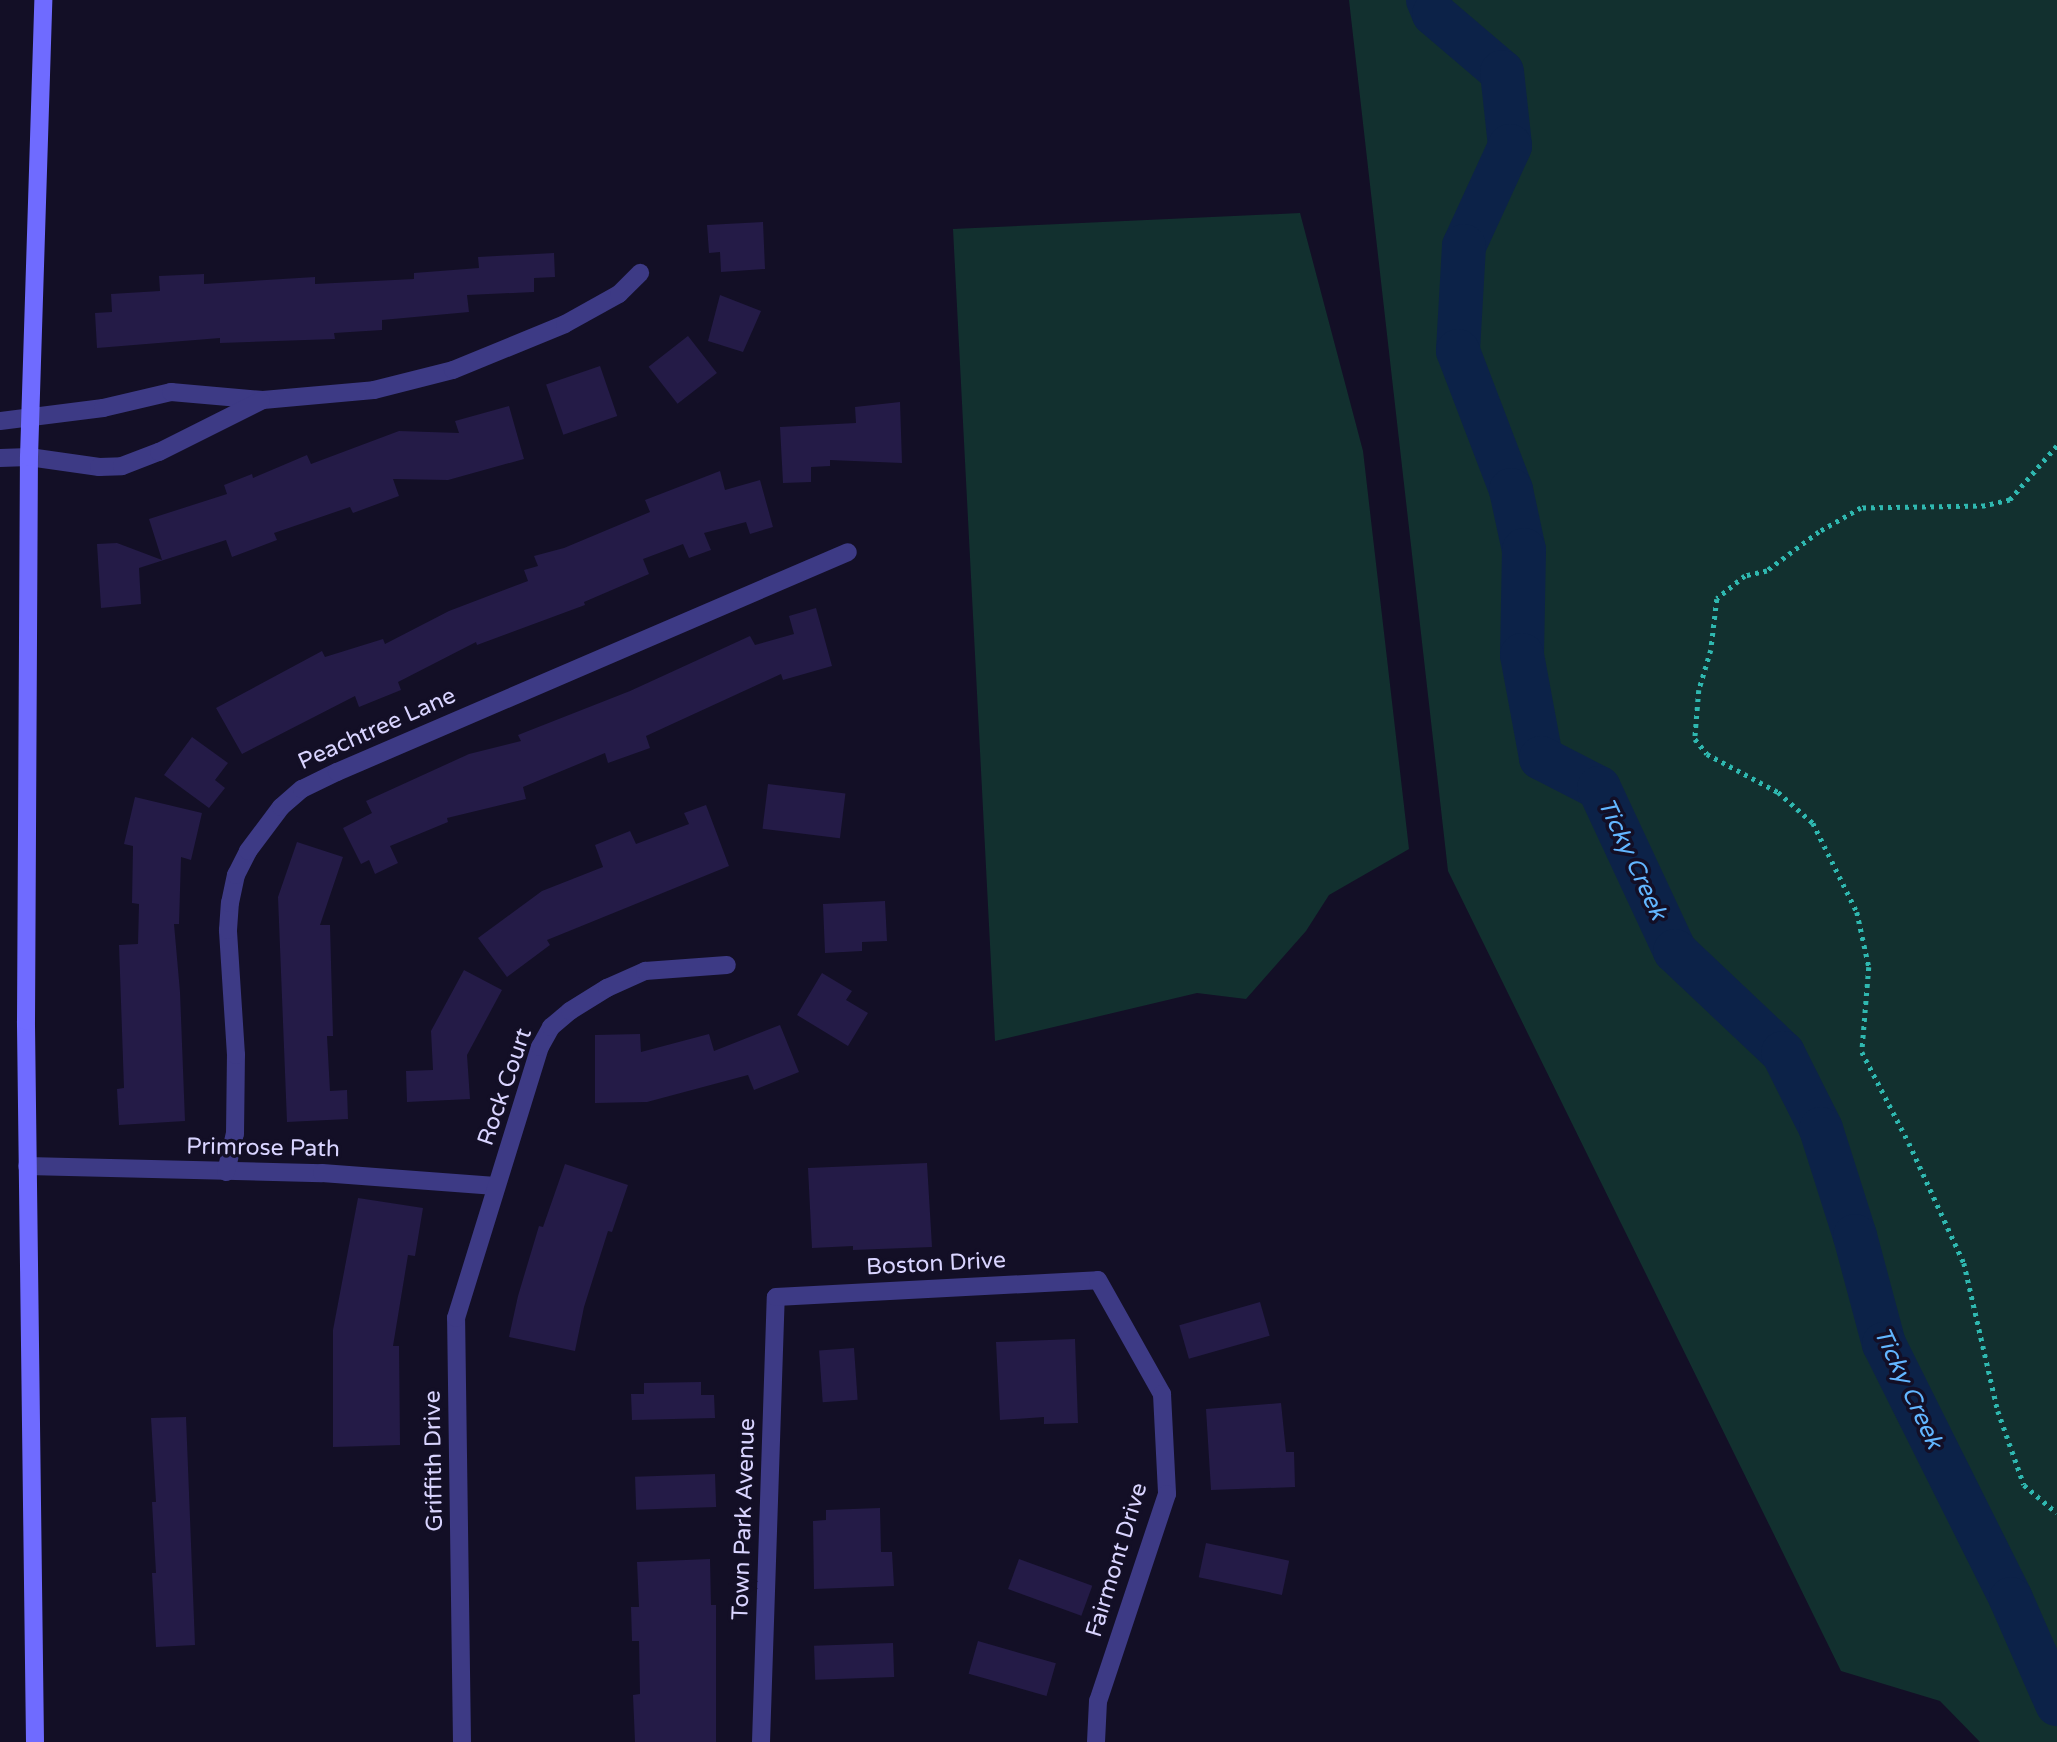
<!DOCTYPE html>
<style>
body{margin:0}
#map{position:relative;width:2057px;height:1742px;overflow:hidden;background:#130f26;font-family:"Varela Round",sans-serif}
div>[style]{position:absolute}
.green>*{inset:0;background:#12302f}
.river>*{height:44px;margin:-22px;padding:0 22px;transform-origin:22px;border-radius:22px;background:#0c2248}
.building>*{inset:0;background:#241b47;transform-origin:0 0}
.path>*{height:4.5px;margin-top:-2.25px;transform-origin:0;background:repeating-linear-gradient(90deg,#2fb8b0 0 3.5px,transparent 0 8.5px)}
.minor>*{height:18px;margin:-9px;padding:0 9px;transform-origin:9px;border-radius:9px;background:#3d3a85}
.secondary>*{height:18px;margin:-9px;padding:0 9px;transform-origin:9px;border-radius:9px;background:#6f6bff}
span{translate:-50% -50%;white-space:nowrap;text-align:center;line-height:1.15;-webkit-text-stroke:7px #130f26;paint-order:stroke}
.street-label{font-size:23px;color:#d9d4ff}
.water-label{font-size:24px;color:#62b6ff;font-style:italic}
</style>
<div id="map">
<div class="green">
<div style="clip-path:polygon(1349px 0,2057px 0,2057px 1742px,1980px 1742px,1940px 1701px,1841px 1671px,1448px 871px)"></div>
<div style="clip-path:polygon(1300px 213px,1363px 451px,1409px 849px,1329px 895px,1306px 931px,1246px 999px,1197px 993px,995px 1041px,953px 229px)"></div>
</div>
<div class="river">
<div style="left:1428px;top:0;width:15px;rotate:67deg"></div>
<div style="left:1434px;top:14px;width:89px;rotate:40.5deg"></div>
<div style="left:1502px;top:72px;width:74px;rotate:83.8deg"></div>
<div style="left:1510px;top:146px;width:110px;rotate:114.7deg"></div>
<div style="left:1464px;top:246px;width:105px;rotate:93.3deg"></div>
<div style="left:1458px;top:351px;width:149px;rotate:69.1deg"></div>
<div style="left:1511px;top:490px;width:61px;rotate:77.8deg"></div>
<div style="left:1524px;top:550px;width:105px;rotate:91.1deg"></div>
<div style="left:1522px;top:655px;width:105px;rotate:79.5deg"></div>
<div style="left:1541px;top:758px;width:65px;rotate:27.3deg"></div>
<div style="left:1599px;top:788px;width:180px;rotate:65deg"></div>
<div style="left:1675px;top:951px;width:149px;rotate:43.4deg"></div>
<div style="left:1783px;top:1053px;width:85px;rotate:63.4deg"></div>
<div style="left:1821px;top:1129px;width:112px;rotate:72.4deg"></div>
<div style="left:1855px;top:1236px;width:112px;rotate:75deg"></div>
<div style="left:1884px;top:1344px;width:285px;rotate:63.5deg"></div>
<div style="left:2011px;top:1599px;width:115px;rotate:66.3deg"></div>
</div>
<div class="building">
<div style="clip-path:polygon(763px 222px,765px 269px,721px 272px,720px 252px,709px 253px,707px 225px)"></div>
<div style="clip-path:polygon(554px 253px,555px 277px,534px 278px,534px 292px,467px 295px,469px 312px,382px 320px,382px 330px,334px 333px,335px 339px,220px 343px,220px 338px,97px 348px,95px 313px,112px 312px,111px 294px,160px 291px,159px 276px,204px 274px,204px 284px,315px 277px,315px 284px,414px 279px,414px 273px,479px 268px,478px 257px)"></div>
<div style="clip-path:polygon(720px 295px,761px 311px,743px 352px,708px 341px)"></div>
<div style="left:688px;top:336px;width:47px;height:50px;rotate:52deg"></div>
<div style="left:600px;top:366px;width:53px;height:57px;rotate:71deg"></div>
<div style="clip-path:polygon(900px 402px,902px 463px,830px 460px,830px 466px,811px 467px,811px 482px,783px 483px,780px 427px,856px 423px,855px 407px)"></div>
<div style="clip-path:polygon(509px 406px,524px 459px,448px 480px,393px 479px,399px 496px,353px 513px,350px 507px,274px 533px,277px 540px,232px 557px,226px 540px,139px 568px,141px 604px,101px 608px,97px 544px,117px 543px,162px 560px,149px 519px,227px 494px,224px 485px,252px 474px,253px 478px,307px 455px,311px 464px,399px 431px,459px 433px,455px 421px)"></div>
<div style="clip-path:polygon(720px 471px,725px 490px,760px 480px,773px 527px,750px 534px,746px 522px,704px 533px,711px 550px,689px 558px,683px 544px,643px 559px,649px 574px,584px 602px,585px 605px,477px 645px,476px 642px,398px 682px,401px 690px,359px 707px,355px 696px,242px 754px,216px 708px,322px 651px,325px 657px,383px 639px,385px 644px,449px 611px,528px 581px,524px 570px,538px 566px,534px 556px,564px 548px,650px 512px,645px 500px)"></div>
<div style="clip-path:polygon(816px 608px,832px 666px,783px 680px,781px 674px,646px 736px,650px 748px,608px 763px,605px 753px,523px 787px,526px 799px,447px 818px,448px 822px,390px 846px,398px 863px,375px 874px,369px 860px,361px 864px,343px 828px,372px 813px,366px 801px,469px 754px,521px 741px,518px 735px,630px 691px,750px 636px,755px 645px,794px 634px,789px 616px)"></div>
<div style="clip-path:polygon(192px 737px,228px 763px,215px 780px,225px 788px,209px 808px,164px 775px)"></div>
<div style="left:768px;top:784px;width:78px;height:45px;rotate:7deg"></div>
<div style="clip-path:polygon(135px 797px,202px 813px,191px 860px,181px 857px,179px 924px,174px 924px,180px 992px,185px 1121px,119px 1125px,117px 1089px,124px 1088px,119px 945px,138px 944px,139px 904px,132px 903px,133px 846px,124px 844px)"></div>
<div style="clip-path:polygon(706px 805px,729px 866px,547px 940px,550px 945px,507px 977px,478px 938px,542px 891px,603px 867px,595px 845px,630px 831px,636px 844px,689px 824px,684px 813px)"></div>
<div style="clip-path:polygon(297px 842px,343px 857px,320px 925px,330px 925px,333px 1036px,327px 1036px,330px 1091px,347px 1090px,348px 1119px,287px 1122px,278px 897px)"></div>
<div style="clip-path:polygon(885px 901px,887px 941px,862px 942px,862px 951px,825px 953px,823px 904px)"></div>
<div style="clip-path:polygon(464px 970px,502px 990px,467px 1055px,470px 1099px,407px 1102px,406px 1071px,433px 1070px,431px 1031px)"></div>
<div style="clip-path:polygon(822px 973px,852px 991px,846px 1000px,868px 1013px,848px 1046px,797px 1015px)"></div>
<div style="clip-path:polygon(780px 1025px,799px 1072px,754px 1090px,748px 1075px,647px 1102px,595px 1103px,595px 1035px,640px 1034px,641px 1052px,709px 1034px,714px 1051px)"></div>
<div style="clip-path:polygon(927px 1163px,932px 1247px,853px 1250px,853px 1246px,812px 1248px,808px 1168px)"></div>
<div style="clip-path:polygon(565px 1164px,628px 1185px,612px 1232px,608px 1231px,584px 1307px,575px 1351px,509px 1337px,518px 1296px,539px 1226px,543px 1227px)"></div>
<div style="clip-path:polygon(358px 1198px,423px 1208px,415px 1256px,408px 1255px,393px 1346px,399px 1346px,400px 1445px,333px 1447px,333px 1330px)"></div>
<div style="left:1260px;top:1302px;width:35px;height:84px;rotate:74deg"></div>
<div style="clip-path:polygon(1075px 1339px,1078px 1423px,1044px 1424px,1044px 1417px,1000px 1420px,996px 1342px)"></div>
<div style="left:854px;top:1348px;width:52px;height:35px;rotate:86deg"></div>
<div style="clip-path:polygon(701px 1382px,701px 1395px,714px 1395px,715px 1418px,632px 1420px,631px 1394px,644px 1394px,644px 1383px)"></div>
<div style="clip-path:polygon(1281px 1403px,1286px 1452px,1294px 1452px,1295px 1487px,1211px 1490px,1206px 1409px)"></div>
<div style="clip-path:polygon(186px 1417px,195px 1645px,156px 1647px,152px 1573px,156px 1573px,152px 1502px,156px 1502px,151px 1418px)"></div>
<div style="left:715px;top:1474px;width:33px;height:80px;rotate:88deg"></div>
<div style="clip-path:polygon(880px 1508px,881px 1552px,892px 1552px,894px 1586px,814px 1589px,813px 1521px,826px 1520px,826px 1510px)"></div>
<div style="left:1206px;top:1543px;width:85px;height:35px;rotate:12deg"></div>
<div style="clip-path:polygon(710px 1559px,711px 1605px,716px 1605px,716px 1742px,635px 1742px,633px 1695px,640px 1694px,639px 1641px,632px 1641px,631px 1607px,639px 1607px,637px 1562px)"></div>
<div style="left:1019px;top:1559px;width:78px;height:32px;rotate:20deg"></div>
<div style="left:978px;top:1641px;width:81px;height:34px;rotate:16deg"></div>
<div style="left:893px;top:1643px;width:34px;height:79px;rotate:88deg"></div>
</div>
<div class="path">
<div style="left:2057px;top:446px;width:72px;rotate:131deg"></div>
<div style="left:2010px;top:500px;width:26px;rotate:167deg"></div>
<div style="left:1985px;top:506px;width:124px;rotate:179.1deg"></div>
<div style="left:1861px;top:508px;width:48px;rotate:150.3deg"></div>
<div style="left:1819px;top:532px;width:65px;rotate:143.1deg"></div>
<div style="left:1767px;top:571px;width:23px;rotate:167deg"></div>
<div style="left:1745px;top:576px;width:36px;rotate:141deg"></div>
<div style="left:1717px;top:599px;width:51px;rotate:96.7deg"></div>
<div style="left:1711px;top:650px;width:42px;rotate:106.7deg"></div>
<div style="left:1699px;top:690px;width:49px;rotate:94.7deg"></div>
<div style="left:1695px;top:739px;width:19px;rotate:51deg"></div>
<div style="left:1707px;top:754px;width:81px;rotate:28.2deg"></div>
<div style="left:1778px;top:792px;width:47px;rotate:41.5deg"></div>
<div style="left:1813px;top:823px;width:99px;rotate:63.7deg"></div>
<div style="left:1857px;top:912px;width:56px;rotate:77.7deg"></div>
<div style="left:1869px;top:967px;width:85px;rotate:94.7deg"></div>
<div style="left:1862px;top:1052px;width:102px;rotate:62.7deg"></div>
<div style="left:1909px;top:1143px;width:132px;rotate:65.4deg"></div>
<div style="left:1964px;top:1263px;width:152px;rotate:77.1deg"></div>
<div style="left:1998px;top:1411px;width:78px;rotate:70.6deg"></div>
<div style="left:2024px;top:1485px;width:43px;rotate:40.3deg"></div>
</div>
<div class="minor">
<div style="left:0;top:421px;width:104px;rotate:-7.2deg"></div>
<div style="left:103px;top:408px;width:70px;rotate:-13.2deg"></div>
<div style="left:171px;top:392px;width:92px;rotate:5deg"></div>
<div style="left:263px;top:400px;width:111px;rotate:-5.1deg"></div>
<div style="left:374px;top:390px;width:81px;rotate:-14.2deg"></div>
<div style="left:453px;top:370px;width:121px;rotate:-22.3deg"></div>
<div style="left:565px;top:324px;width:62px;rotate:-29.1deg"></div>
<div style="left:619px;top:294px;width:30px;rotate:-45deg"></div>
<div style="left:0;top:458px;width:29px;rotate:-2deg"></div>
<div style="left:29px;top:457px;width:71px;rotate:8.1deg"></div>
<div style="left:99px;top:467px;width:23px;rotate:-2deg"></div>
<div style="left:122px;top:466px;width:40px;rotate:-21deg"></div>
<div style="left:159px;top:452px;width:114px;rotate:-26.6deg"></div>
<div style="left:27px;top:1166px;width:295px;rotate:1.4deg"></div>
<div style="left:322px;top:1173px;width:174px;rotate:4.3deg"></div>
<div style="left:226px;top:1172px;width:39px;rotate:-77deg"></div>
<div style="left:235px;top:1134px;width:79px;rotate:-89.3deg"></div>
<div style="left:236px;top:1055px;width:125px;rotate:-93.7deg"></div>
<div style="left:228px;top:930px;width:27px;rotate:-86deg"></div>
<div style="left:230px;top:903px;width:29px;rotate:-78deg"></div>
<div style="left:236px;top:875px;width:27px;rotate:-63deg"></div>
<div style="left:248px;top:851px;width:55px;rotate:-53.1deg"></div>
<div style="left:281px;top:807px;width:28px;rotate:-41deg"></div>
<div style="left:302px;top:789px;width:39px;rotate:-26deg"></div>
<div style="left:337px;top:772px;width:556px;rotate:-23.29deg"></div>
<div style="left:462px;top:1742px;width:424px;rotate:-90.8deg"></div>
<div style="left:456px;top:1318px;width:284px;rotate:-72.8deg"></div>
<div style="left:540px;top:1047px;width:23px;rotate:-61deg"></div>
<div style="left:551px;top:1027px;width:25px;rotate:-40deg"></div>
<div style="left:570px;top:1011px;width:44px;rotate:-31.9deg"></div>
<div style="left:607px;top:988px;width:42px;rotate:-24.1deg"></div>
<div style="left:645px;top:971px;width:82px;rotate:-4.2deg"></div>
<div style="left:761px;top:1742px;width:445px;rotate:-88.1deg"></div>
<div style="left:776px;top:1297px;width:322px;rotate:-3deg"></div>
<div style="left:1098px;top:1280px;width:131px;rotate:60.7deg"></div>
<div style="left:1162px;top:1394px;width:100px;rotate:87.1deg"></div>
<div style="left:1167px;top:1494px;width:218px;rotate:108.4deg"></div>
<div style="left:1098px;top:1701px;width:41px;rotate:92.8deg"></div>
</div>
<div class="secondary">
<div style="left:35px;top:1742px;width:721px;rotate:-90.72deg"></div>
<div style="left:26px;top:1021px;width:564px;rotate:-89.7deg"></div>
<div style="left:29px;top:457px;width:457px;rotate:-88.2deg"></div>
</div>
<div class="street-label">
<span style="left:377px;top:729px;rotate:-24deg">Peachtree Lane</span>
<span style="left:505px;top:1087px;rotate:-71deg">Rock Court</span>
<span style="left:263px;top:1148px;rotate:1deg">Primrose Path</span>
<span style="left:936px;top:1264px;rotate:-3deg">Boston Drive</span>
<span style="left:434px;top:1461px;rotate:-91deg">Griffith Drive</span>
<span style="left:744px;top:1519px;rotate:-88deg">Town Park Avenue</span>
<span style="left:1117px;top:1560px;rotate:-73deg">Fairmont Drive</span>
</div>
<div class="water-label">
<span style="left:1632px;top:859px;rotate:65deg">Ticky Creek</span>
<span style="left:1908px;top:1388px;rotate:65deg">Ticky Creek</span>
</div>
</div>
